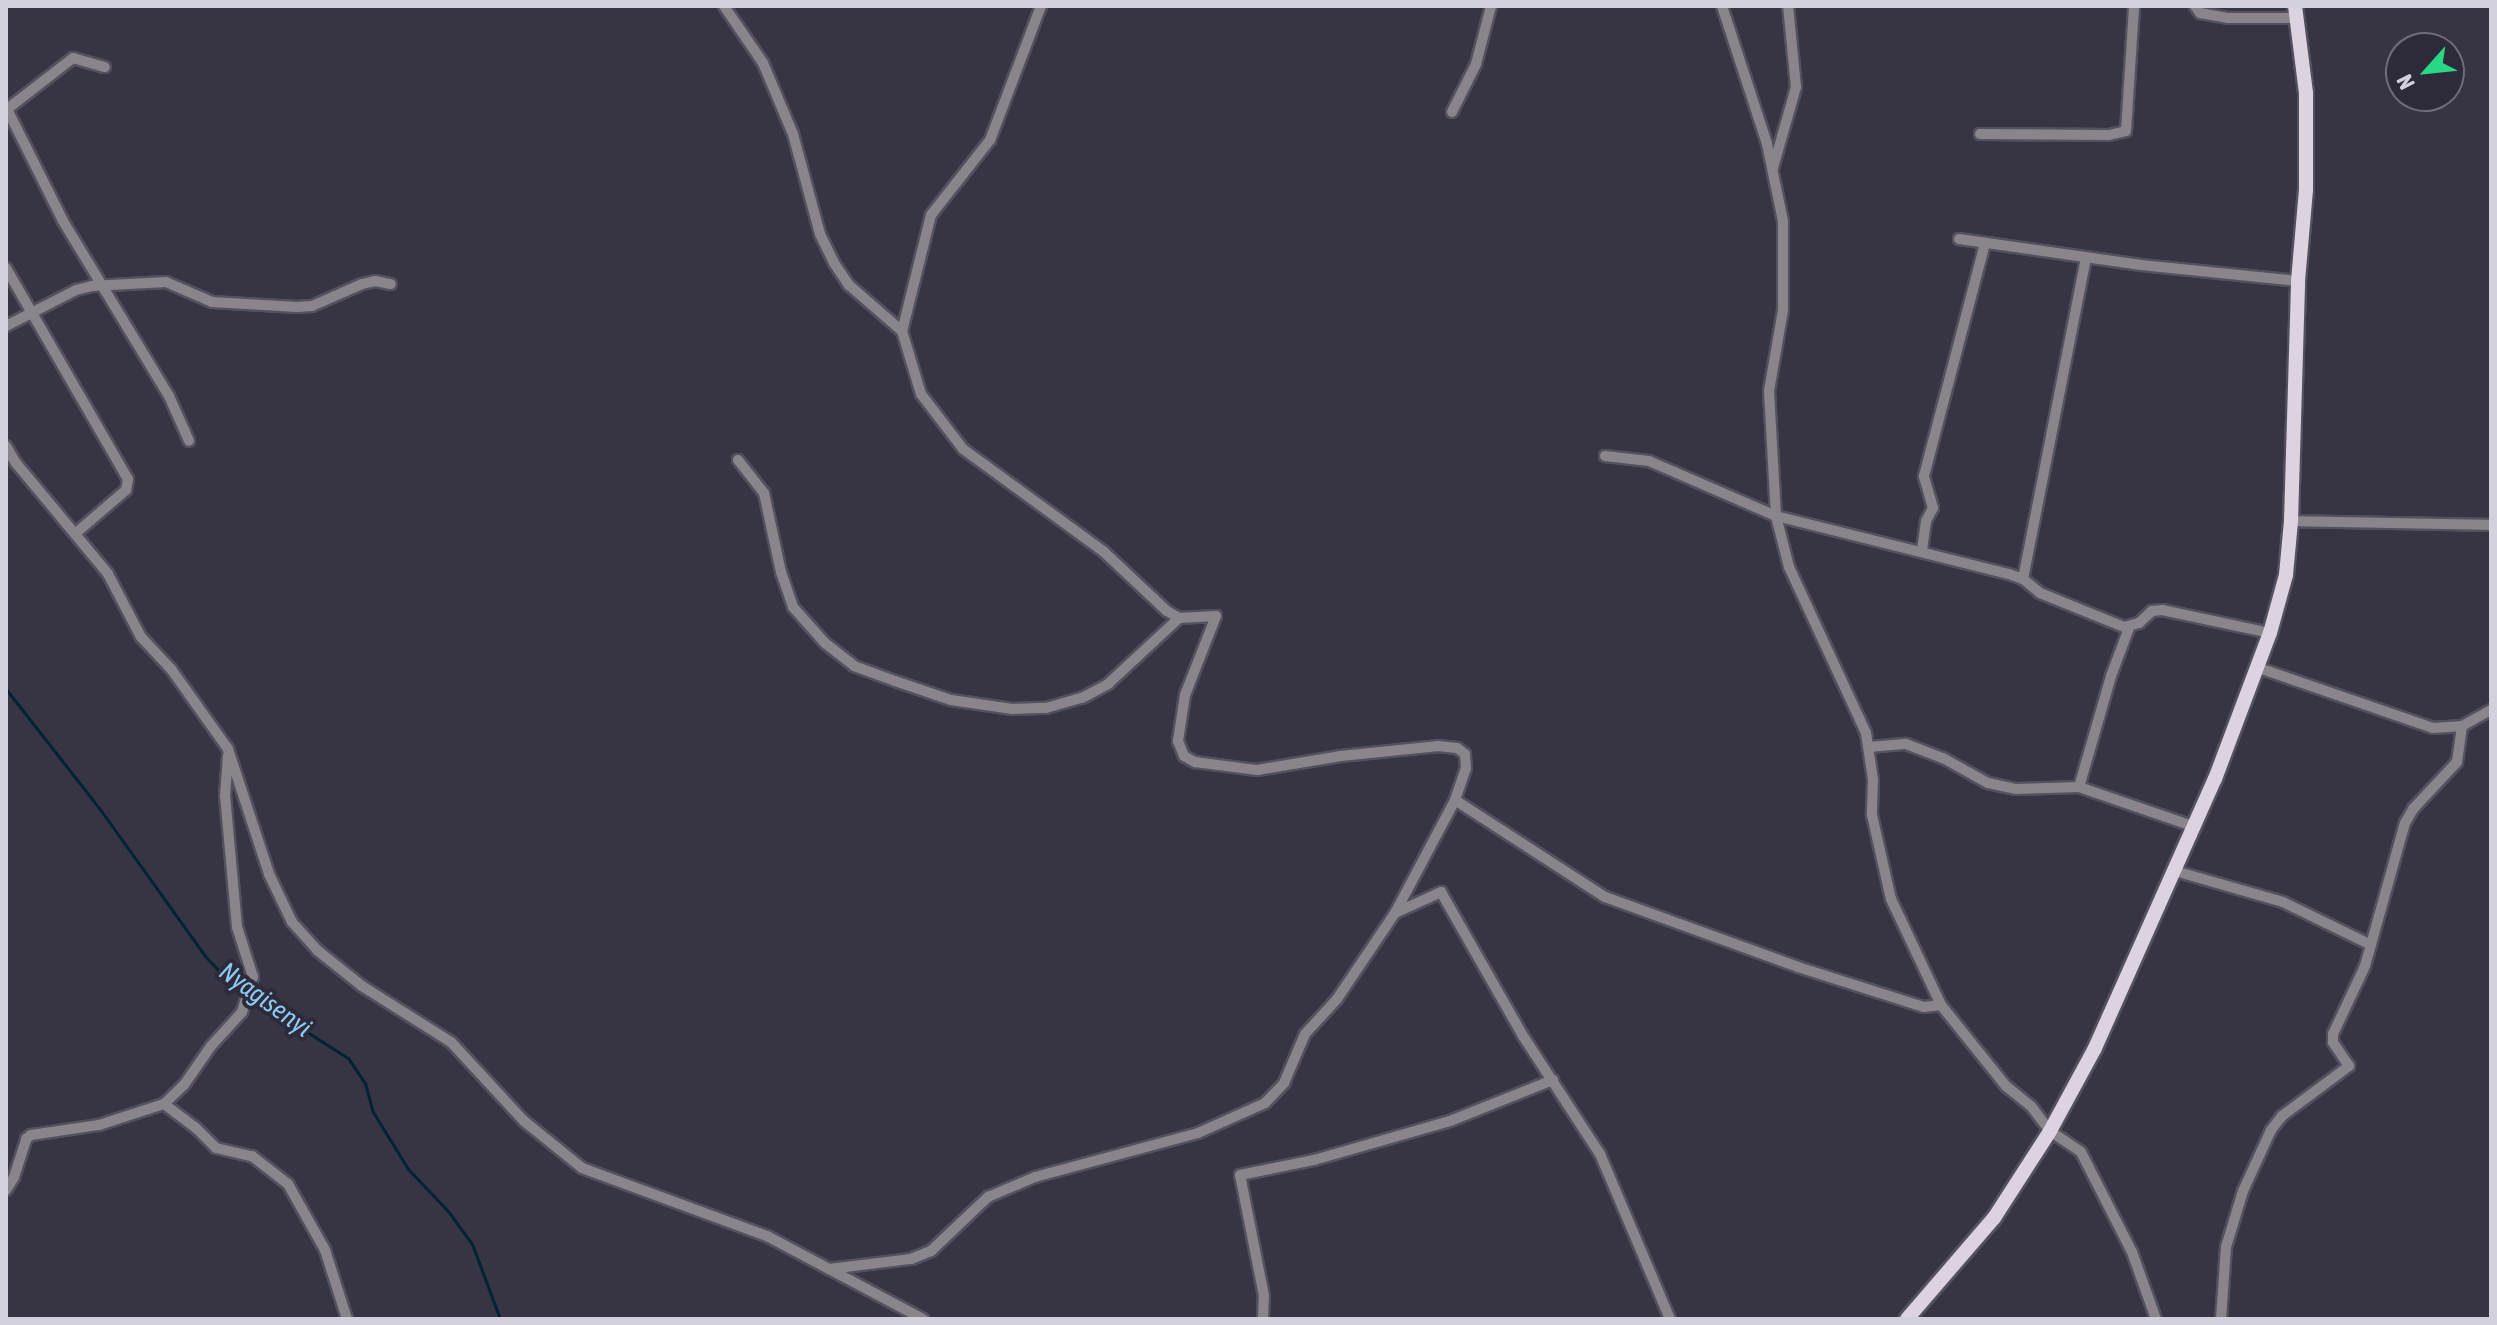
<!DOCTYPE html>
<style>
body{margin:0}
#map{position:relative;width:2497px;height:1325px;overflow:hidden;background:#373544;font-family:"Asap Condensed",sans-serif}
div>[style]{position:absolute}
.stream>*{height:3px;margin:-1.5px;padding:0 1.5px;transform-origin:1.5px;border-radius:1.5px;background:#002336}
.roads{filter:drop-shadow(2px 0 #53515f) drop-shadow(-2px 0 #53515f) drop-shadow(0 2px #53515f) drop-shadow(0 -2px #53515f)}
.minor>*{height:10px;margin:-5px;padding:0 5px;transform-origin:5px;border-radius:5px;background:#8a858b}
.major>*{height:14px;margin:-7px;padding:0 7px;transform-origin:7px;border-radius:7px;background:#ddd2e0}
span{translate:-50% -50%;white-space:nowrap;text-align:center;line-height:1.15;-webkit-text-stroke:8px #2d2a39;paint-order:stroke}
.water-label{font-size:26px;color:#8bcaf3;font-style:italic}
.frame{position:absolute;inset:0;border:8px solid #d3d2dc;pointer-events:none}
.north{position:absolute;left:2385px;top:32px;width:80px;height:80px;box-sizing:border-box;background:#2d2a39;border:2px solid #6f6d7a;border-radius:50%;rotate:243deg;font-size:22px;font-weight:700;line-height:32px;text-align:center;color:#d3d2dc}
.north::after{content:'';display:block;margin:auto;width:28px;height:36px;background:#29d885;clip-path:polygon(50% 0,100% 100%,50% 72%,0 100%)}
</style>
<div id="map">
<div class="stream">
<div style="left:6px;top:689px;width:156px;rotate:52deg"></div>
<div style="left:102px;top:812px;width:177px;rotate:54.4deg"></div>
<div style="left:205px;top:956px;width:35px;rotate:47deg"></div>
<div style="left:229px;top:982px;width:141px;rotate:32.6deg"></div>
<div style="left:348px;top:1058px;width:30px;rotate:56deg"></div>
<div style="left:365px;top:1083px;width:30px;rotate:75deg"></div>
<div style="left:373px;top:1112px;width:67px;rotate:58.4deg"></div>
<div style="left:408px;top:1169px;width:58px;rotate:46.4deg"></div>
<div style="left:448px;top:1211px;width:41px;rotate:54deg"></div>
<div style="left:472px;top:1244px;width:80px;rotate:69.5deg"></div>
</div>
<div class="roads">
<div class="minor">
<div style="left:724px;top:6px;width:69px;rotate:55.6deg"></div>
<div style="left:763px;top:63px;width:77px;rotate:67.1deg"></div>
<div style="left:793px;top:134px;width:104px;rotate:74.9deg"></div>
<div style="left:820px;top:234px;width:32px;rotate:64deg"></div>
<div style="left:834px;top:263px;width:27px;rotate:56deg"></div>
<div style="left:849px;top:285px;width:70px;rotate:41deg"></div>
<div style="left:1041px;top:6px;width:143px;rotate:110.8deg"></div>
<div style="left:990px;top:140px;width:95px;rotate:128.2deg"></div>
<div style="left:931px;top:215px;width:120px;rotate:104deg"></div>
<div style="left:902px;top:331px;width:66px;rotate:73.2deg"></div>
<div style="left:921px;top:394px;width:69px;rotate:52.6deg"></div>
<div style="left:963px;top:449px;width:173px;rotate:36.1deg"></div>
<div style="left:1103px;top:551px;width:88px;rotate:43.2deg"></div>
<div style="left:1167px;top:611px;width:14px;rotate:30deg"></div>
<div style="left:1179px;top:618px;width:37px;rotate:-3deg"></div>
<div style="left:1216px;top:616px;width:85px;rotate:111.4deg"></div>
<div style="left:1185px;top:695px;width:47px;rotate:98.7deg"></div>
<div style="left:1178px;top:741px;width:16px;rotate:68deg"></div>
<div style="left:1184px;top:756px;width:13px;rotate:29deg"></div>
<div style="left:1195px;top:762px;width:63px;rotate:7.4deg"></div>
<div style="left:1257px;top:770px;width:85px;rotate:-9.5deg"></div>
<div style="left:1341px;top:756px;width:98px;rotate:-5.9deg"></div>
<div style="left:1438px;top:746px;width:19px;rotate:6deg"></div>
<div style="left:1457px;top:748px;width:10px;rotate:37deg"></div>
<div style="left:1465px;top:754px;width:14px;rotate:86deg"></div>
<div style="left:1466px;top:768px;width:34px;rotate:109deg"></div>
<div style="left:1455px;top:800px;width:179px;rotate:32.9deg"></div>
<div style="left:1605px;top:897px;width:205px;rotate:19.9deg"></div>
<div style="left:1798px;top:967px;width:132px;rotate:17.6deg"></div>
<div style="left:1924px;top:1007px;width:17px;rotate:-7deg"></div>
<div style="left:1722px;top:6px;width:145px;rotate:71.9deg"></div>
<div style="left:1767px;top:144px;width:79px;rotate:78.3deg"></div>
<div style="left:1783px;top:221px;width:89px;rotate:90deg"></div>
<div style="left:1783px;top:310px;width:82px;rotate:99.8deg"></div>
<div style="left:1769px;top:391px;width:125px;rotate:86.8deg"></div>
<div style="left:1776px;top:516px;width:53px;rotate:75.7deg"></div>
<div style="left:1789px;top:567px;width:183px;rotate:65.1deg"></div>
<div style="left:1866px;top:733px;width:48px;rotate:81.5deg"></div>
<div style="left:1873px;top:780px;width:35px;rotate:92deg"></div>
<div style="left:1872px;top:815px;width:86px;rotate:77.3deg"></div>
<div style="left:1891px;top:899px;width:117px;rotate:64.7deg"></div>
<div style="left:1941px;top:1005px;width:104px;rotate:51.3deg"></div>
<div style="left:2006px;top:1086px;width:32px;rotate:39deg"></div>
<div style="left:2031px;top:1106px;width:31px;rotate:53deg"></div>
<div style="left:2050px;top:1131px;width:37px;rotate:34deg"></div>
<div style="left:2081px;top:1152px;width:112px;rotate:63deg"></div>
<div style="left:2132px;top:1252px;width:71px;rotate:70.3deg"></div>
<div style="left:2195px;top:6px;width:9px;rotate:54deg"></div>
<div style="left:2200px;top:13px;width:28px;rotate:10deg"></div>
<div style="left:2228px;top:18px;width:67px"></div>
<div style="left:7px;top:109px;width:125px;rotate:63.4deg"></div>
<div style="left:63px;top:221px;width:205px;rotate:58.8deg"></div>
<div style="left:169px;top:396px;width:49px;rotate:66deg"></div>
<div style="left:6px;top:110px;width:85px;rotate:-37.8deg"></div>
<div style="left:73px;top:58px;width:33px;rotate:16deg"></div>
<div style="left:1452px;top:112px;width:54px;rotate:-63.4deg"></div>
<div style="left:1476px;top:64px;width:60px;rotate:-75.5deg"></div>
<div style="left:1980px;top:134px;width:129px;rotate:0.4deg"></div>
<div style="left:2109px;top:135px;width:17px;rotate:-13deg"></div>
<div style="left:2126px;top:131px;width:125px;rotate:-86.3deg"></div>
<div style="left:1773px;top:168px;width:84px;rotate:-74.1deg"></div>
<div style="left:1796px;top:87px;width:81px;rotate:-95.6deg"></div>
<div style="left:1959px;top:239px;width:184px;rotate:8.1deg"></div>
<div style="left:2141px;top:265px;width:158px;rotate:5.8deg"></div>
<div style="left:6px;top:268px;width:244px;rotate:60deg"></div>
<div style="left:128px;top:479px;width:11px;rotate:100deg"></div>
<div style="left:126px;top:490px;width:66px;rotate:139.3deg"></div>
<div style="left:6px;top:326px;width:79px;rotate:-27.2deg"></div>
<div style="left:76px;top:290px;width:16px;rotate:-14deg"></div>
<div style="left:92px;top:286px;width:74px;rotate:-3.1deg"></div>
<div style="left:166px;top:282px;width:50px;rotate:23.5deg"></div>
<div style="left:212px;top:302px;width:85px;rotate:3.4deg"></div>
<div style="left:297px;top:307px;width:15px;rotate:-4deg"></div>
<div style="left:312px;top:306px;width:55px;rotate:-23.7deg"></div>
<div style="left:362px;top:284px;width:13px;rotate:-13deg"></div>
<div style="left:375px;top:281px;width:16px;rotate:11deg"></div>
<div style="left:6px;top:446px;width:20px;rotate:60deg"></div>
<div style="left:16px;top:463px;width:144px;rotate:50.3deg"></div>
<div style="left:108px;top:574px;width:71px;rotate:62.4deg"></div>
<div style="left:141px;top:637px;width:44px;rotate:46.8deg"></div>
<div style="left:171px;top:669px;width:98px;rotate:54.5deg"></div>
<div style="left:228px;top:749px;width:132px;rotate:71.8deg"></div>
<div style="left:269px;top:874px;width:53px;rotate:64.4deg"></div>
<div style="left:292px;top:922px;width:38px;rotate:48deg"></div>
<div style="left:317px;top:950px;width:58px;rotate:38.7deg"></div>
<div style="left:362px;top:986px;width:105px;rotate:32.2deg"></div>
<div style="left:451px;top:1042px;width:108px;rotate:47.3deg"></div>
<div style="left:524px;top:1121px;width:75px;rotate:39deg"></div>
<div style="left:582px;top:1168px;width:197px;rotate:20.2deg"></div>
<div style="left:767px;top:1236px;width:177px;rotate:28deg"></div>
<div style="left:1605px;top:456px;width:44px;rotate:6.5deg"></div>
<div style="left:1649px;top:461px;width:138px;rotate:23.4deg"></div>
<div style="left:1776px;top:516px;width:240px;rotate:14deg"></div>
<div style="left:2009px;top:574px;width:15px;rotate:20deg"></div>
<div style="left:2023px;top:579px;width:22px;rotate:39deg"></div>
<div style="left:2040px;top:593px;width:91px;rotate:22deg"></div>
<div style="left:2124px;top:627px;width:16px;rotate:-15deg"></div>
<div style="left:2139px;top:623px;width:18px;rotate:-43deg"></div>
<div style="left:2152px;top:611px;width:10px;rotate:-6deg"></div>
<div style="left:2162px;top:610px;width:110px;rotate:12deg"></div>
<div style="left:738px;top:460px;width:42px;rotate:51.8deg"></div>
<div style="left:764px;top:493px;width:81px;rotate:77.9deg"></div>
<div style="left:781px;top:572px;width:37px;rotate:71deg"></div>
<div style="left:793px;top:607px;width:48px;rotate:48.4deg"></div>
<div style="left:825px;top:643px;width:37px;rotate:38deg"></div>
<div style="left:854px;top:666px;width:44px;rotate:20.1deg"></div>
<div style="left:895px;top:681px;width:59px;rotate:18.7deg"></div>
<div style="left:951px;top:700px;width:62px;rotate:8.4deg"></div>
<div style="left:1012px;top:709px;width:34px;rotate:-2deg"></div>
<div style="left:1046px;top:708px;width:37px;rotate:-16deg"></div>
<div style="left:1082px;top:698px;width:30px;rotate:-28deg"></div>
<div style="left:1108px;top:684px;width:97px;rotate:-42.9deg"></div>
<div style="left:2291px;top:521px;width:200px;rotate:1.1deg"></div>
<div style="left:1922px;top:550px;width:29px;rotate:-82deg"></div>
<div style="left:1926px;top:521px;width:15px;rotate:-62deg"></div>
<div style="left:1933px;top:508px;width:33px;rotate:-106deg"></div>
<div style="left:1924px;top:476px;width:241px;rotate:-75.3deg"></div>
<div style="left:2023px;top:579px;width:327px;rotate:-78.9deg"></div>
<div style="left:2259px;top:668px;width:184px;rotate:19deg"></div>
<div style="left:2433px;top:728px;width:29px;rotate:-4deg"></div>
<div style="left:2462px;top:726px;width:33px;rotate:-29deg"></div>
<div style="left:1869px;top:747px;width:37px;rotate:-5deg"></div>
<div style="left:1906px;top:744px;width:40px;rotate:21deg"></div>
<div style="left:1943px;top:758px;width:51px;rotate:29.1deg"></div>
<div style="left:1988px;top:783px;width:29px;rotate:12deg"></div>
<div style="left:2016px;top:789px;width:63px;rotate:-1.8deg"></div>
<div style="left:2079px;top:787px;width:120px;rotate:19deg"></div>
<div style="left:2079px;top:787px;width:116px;rotate:-73.9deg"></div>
<div style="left:2111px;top:676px;width:51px;rotate:-69.4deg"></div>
<div style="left:2175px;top:871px;width:112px;rotate:16deg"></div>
<div style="left:2283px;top:902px;width:98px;rotate:26deg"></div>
<div style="left:1395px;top:913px;width:128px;rotate:-62deg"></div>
<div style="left:164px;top:1104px;width:40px;rotate:37deg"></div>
<div style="left:196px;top:1128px;width:28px;rotate:45deg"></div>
<div style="left:216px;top:1148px;width:37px;rotate:13deg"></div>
<div style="left:252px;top:1156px;width:46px;rotate:37.9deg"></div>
<div style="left:288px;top:1184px;width:76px;rotate:60.7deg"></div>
<div style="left:325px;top:1250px;width:72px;rotate:72.3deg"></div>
<div style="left:6px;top:1190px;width:15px;rotate:-58deg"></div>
<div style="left:14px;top:1177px;width:40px;rotate:-72deg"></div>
<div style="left:26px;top:1139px;width:6px;rotate:-39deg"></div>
<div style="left:31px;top:1135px;width:69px;rotate:-8.4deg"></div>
<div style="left:99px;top:1125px;width:68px;rotate:-17.9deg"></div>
<div style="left:164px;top:1104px;width:28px;rotate:-44deg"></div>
<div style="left:184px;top:1085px;width:47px;rotate:-55.3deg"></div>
<div style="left:211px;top:1046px;width:46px;rotate:-47.6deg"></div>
<div style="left:242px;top:1012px;width:37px;rotate:-73deg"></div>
<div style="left:253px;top:977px;width:52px;rotate:-107.7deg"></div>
<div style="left:237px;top:927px;width:132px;rotate:-95.2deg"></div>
<div style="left:225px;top:796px;width:41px;rotate:-85.8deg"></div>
<div style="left:829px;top:1269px;width:83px;rotate:-7deg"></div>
<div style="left:911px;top:1259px;width:22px;rotate:-22deg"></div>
<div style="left:931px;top:1251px;width:79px;rotate:-43.5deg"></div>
<div style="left:988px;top:1197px;width:51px;rotate:-23.1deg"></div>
<div style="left:1035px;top:1177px;width:169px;rotate:-15.1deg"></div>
<div style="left:1198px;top:1133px;width:73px;rotate:-24.1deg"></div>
<div style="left:1265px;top:1103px;width:28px;rotate:-46deg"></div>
<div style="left:1284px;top:1083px;width:53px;rotate:-66.8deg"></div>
<div style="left:1305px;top:1034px;width:47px;rotate:-47.6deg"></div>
<div style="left:1337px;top:999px;width:104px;rotate:-56deg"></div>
<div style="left:1395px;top:913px;width:51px;rotate:-24.5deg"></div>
<div style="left:1441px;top:892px;width:166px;rotate:60.3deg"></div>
<div style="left:1523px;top:1036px;width:141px;rotate:56.9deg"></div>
<div style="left:1600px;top:1154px;width:179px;rotate:67deg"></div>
<div style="left:1263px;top:1319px;width:23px;rotate:-88deg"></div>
<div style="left:1264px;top:1296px;width:123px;rotate:-101.2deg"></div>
<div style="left:1240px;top:1175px;width:76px;rotate:-11.5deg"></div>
<div style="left:1314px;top:1160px;width:141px;rotate:-16deg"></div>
<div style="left:1450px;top:1121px;width:111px;rotate:-21.7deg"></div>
<div style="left:2221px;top:1319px;width:72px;rotate:-86deg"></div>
<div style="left:2226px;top:1247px;width:59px;rotate:-73.1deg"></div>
<div style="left:2243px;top:1191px;width:67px;rotate:-65.3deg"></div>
<div style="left:2271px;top:1130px;width:18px;rotate:-52deg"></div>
<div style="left:2282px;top:1116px;width:84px;rotate:-36.7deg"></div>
<div style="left:2349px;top:1066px;width:29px;rotate:-124deg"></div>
<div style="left:2333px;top:1042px;width:8px;rotate:-90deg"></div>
<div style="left:2333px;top:1034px;width:75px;rotate:-64.8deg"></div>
<div style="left:2365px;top:966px;width:148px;rotate:-74.4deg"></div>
<div style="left:2405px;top:823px;width:16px;rotate:-60deg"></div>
<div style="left:2413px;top:809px;width:64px;rotate:-46.9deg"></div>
<div style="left:2457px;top:762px;width:36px;rotate:-82deg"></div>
</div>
<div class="major">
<div style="left:1907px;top:1319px;width:133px;rotate:-49.3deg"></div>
<div style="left:1994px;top:1218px;width:103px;rotate:-57.2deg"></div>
<div style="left:2050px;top:1131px;width:94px;rotate:-61.5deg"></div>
<div style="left:2095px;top:1048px;width:295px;rotate:-66deg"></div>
<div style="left:2215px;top:779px;width:156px;rotate:-69.4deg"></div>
<div style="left:2270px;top:633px;width:60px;rotate:-74.6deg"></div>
<div style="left:2286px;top:575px;width:54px;rotate:-84.7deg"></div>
<div style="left:2291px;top:521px;width:240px;rotate:-88.3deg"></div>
<div style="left:2298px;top:281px;width:91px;rotate:-85deg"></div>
<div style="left:2306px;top:190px;width:97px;rotate:-90deg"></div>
<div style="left:2306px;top:93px;width:88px;rotate:-97.2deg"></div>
</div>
</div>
<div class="water-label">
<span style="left:265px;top:1000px;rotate:36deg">Nyagisenyi</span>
</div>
<div class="frame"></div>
<div class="north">N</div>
</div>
